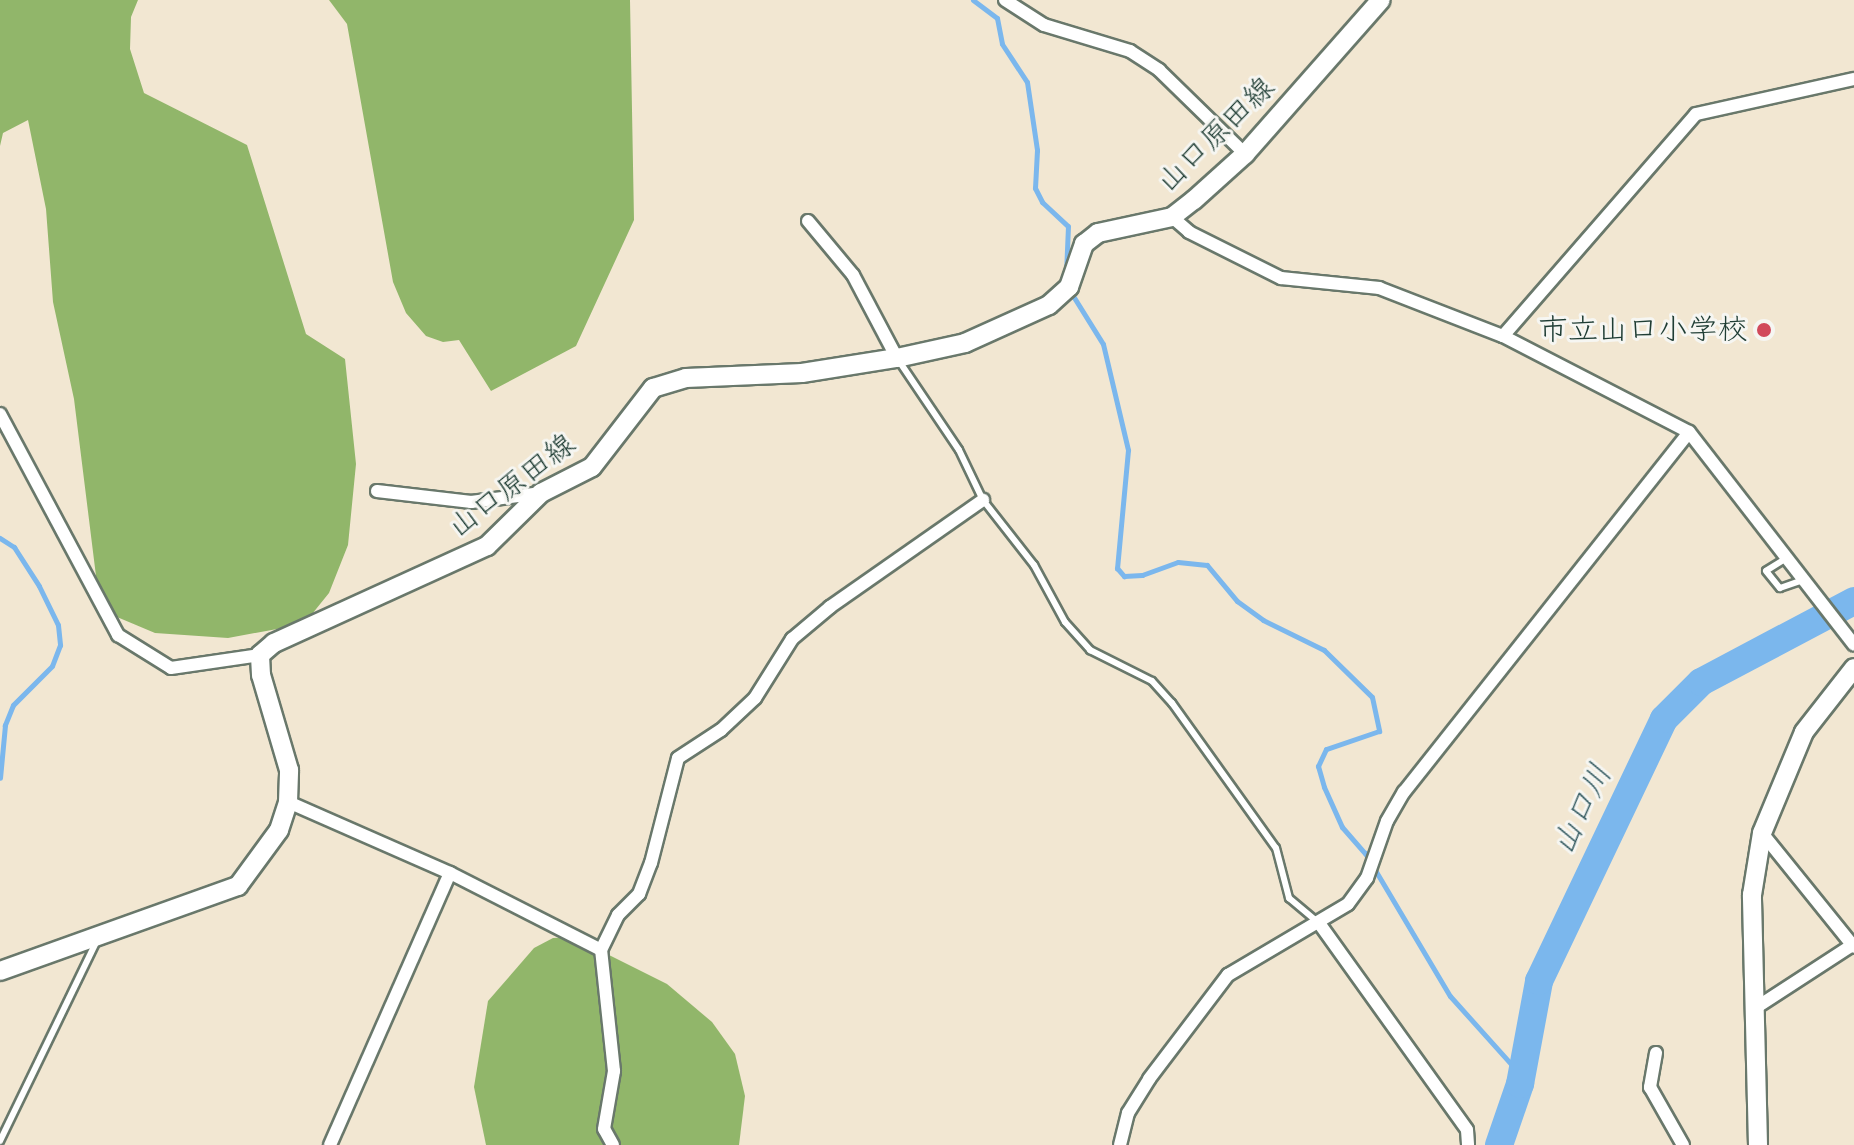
<!DOCTYPE html>
<meta charset="utf-8">
<style>
body{margin:0}
#map{position:relative;width:1854px;height:1145px;overflow:hidden;background:#f2e7d2;font-family:"Architects Daughter","Klee One",sans-serif}
div>[style]{position:absolute}
.forest>*{inset:0;background:#91b66a}
.stream>*{height:5px;margin:-2.5px;padding:0 2.5px;transform-origin:2.5px;border-radius:2.5px;background:#7bb7ed}
.river>*{height:28px;margin:-14px;padding:0 14px;transform-origin:14px;border-radius:14px;background:#7bb7ed}
.roads{filter:drop-shadow(2px 0 #69786b) drop-shadow(-2px 0 #69786b) drop-shadow(0 2px #69786b) drop-shadow(0 -2px #69786b)}
.service>*{height:6px;margin:-3px;padding:0 3px;transform-origin:3px;border-radius:3px;background:#fff}
.minor>*{height:12px;margin:-6px;padding:0 6px;transform-origin:6px;border-radius:6px;background:#fff}
.secondary>*{height:18px;margin:-9px;padding:0 9px;transform-origin:9px;border-radius:9px;background:#fff}
.dots>*{width:22px;height:22px;translate:-50% -50%;box-sizing:border-box;border:4px solid #f6f6f2;border-radius:50%}
span{translate:-50% -50%;white-space:nowrap;text-align:center;line-height:1.15;-webkit-text-stroke:6px #f6f6f2;paint-order:stroke}
.street-label{font-size:30px;color:#1f3d34}
.poi-label{font-size:30px;color:#1f3d34}
.right{translate:-100% -50%;text-align:right}
.water-label{font-size:32px;color:#365c62;font-style:italic}
</style>
<div id="map">
<div class="forest">
<div style="clip-path:polygon(0 0,138px 0,131px 17px,130px 49px,144px 93px,247px 145px,306px 334px,345px 359px,356px 464px,348px 545px,329px 593px,304px 624px,228px 638px,155px 633px,117px 617px,97px 584px,74px 399px,53px 302px,46px 209px,28px 120px,3px 133px,0 146px)"></div>
<div style="clip-path:polygon(329px 0,630px 0,634px 220px,576px 346px,491px 391px,459px 340px,443px 342px,426px 336px,406px 313px,393px 282px,347px 24px)"></div>
<div style="clip-path:polygon(573px 937px,667px 984px,712px 1022px,735px 1054px,745px 1096px,739px 1145px,486px 1145px,474px 1087px,488px 1001px,534px 948px,553px 938px)"></div>
</div>
<div class="stream">
<div style="left:973px;top:0;width:30px;rotate:37deg"></div>
<div style="left:997px;top:18px;width:26px;rotate:79deg"></div>
<div style="left:1002px;top:44px;width:45px;rotate:56.7deg"></div>
<div style="left:1027px;top:82px;width:69px;rotate:81.6deg"></div>
<div style="left:1037px;top:150px;width:38px;rotate:93deg"></div>
<div style="left:1035px;top:188px;width:16px;rotate:63deg"></div>
<div style="left:1042px;top:202px;width:35px;rotate:43deg"></div>
<div style="left:1068px;top:226px;width:48px;rotate:92.4deg"></div>
<div style="left:1070px;top:291px;width:62px;rotate:58.1deg"></div>
<div style="left:1103px;top:344px;width:109px;rotate:76.7deg"></div>
<div style="left:1128px;top:450px;width:119px;rotate:95.3deg"></div>
<div style="left:1117px;top:568px;width:11px;rotate:49deg"></div>
<div style="left:1124px;top:576px;width:18px;rotate:-3deg"></div>
<div style="left:1142px;top:575px;width:38px;rotate:-20deg"></div>
<div style="left:1178px;top:562px;width:29px;rotate:6deg"></div>
<div style="left:1207px;top:565px;width:47px;rotate:50.2deg"></div>
<div style="left:1237px;top:601px;width:32px;rotate:36deg"></div>
<div style="left:1263px;top:620px;width:68px;rotate:26.2deg"></div>
<div style="left:1324px;top:650px;width:67px;rotate:44.4deg"></div>
<div style="left:1372px;top:697px;width:35px;rotate:78deg"></div>
<div style="left:1379px;top:731px;width:56px;rotate:161.2deg"></div>
<div style="left:1326px;top:749px;width:19px;rotate:115deg"></div>
<div style="left:1318px;top:766px;width:22px;rotate:74deg"></div>
<div style="left:1324px;top:787px;width:44px;rotate:65.8deg"></div>
<div style="left:1342px;top:827px;width:35px;rotate:49deg"></div>
<div style="left:1365px;top:853px;width:166px;rotate:59.3deg"></div>
<div style="left:1450px;top:996px;width:106px;rotate:48.1deg"></div>
<div style="left:0;top:538px;width:17px;rotate:33deg"></div>
<div style="left:14px;top:547px;width:46px;rotate:57.3deg"></div>
<div style="left:39px;top:586px;width:43px;rotate:64deg"></div>
<div style="left:58px;top:625px;width:20px;rotate:84deg"></div>
<div style="left:60px;top:645px;width:22px;rotate:111deg"></div>
<div style="left:52px;top:666px;width:55px;rotate:135deg"></div>
<div style="left:13px;top:705px;width:22px;rotate:112deg"></div>
<div style="left:5px;top:725px;width:53px;rotate:95.4deg"></div>
</div>
<div class="river">
<div style="left:1499px;top:1145px;width:65px;rotate:-71deg"></div>
<div style="left:1520px;top:1084px;width:105px;rotate:-79.5deg"></div>
<div style="left:1539px;top:981px;width:290px;rotate:-64.5deg"></div>
<div style="left:1664px;top:719px;width:52px;rotate:-45deg"></div>
<div style="left:1701px;top:682px;width:173px;rotate:-27.9deg"></div>
</div>
<div class="roads">
<div class="service">
<div style="left:899px;top:361px;width:107px;rotate:56deg"></div>
<div style="left:959px;top:450px;width:55px;rotate:64.4deg"></div>
<div style="left:983px;top:500px;width:83px;rotate:51.9deg"></div>
<div style="left:1034px;top:565px;width:65px;rotate:61.5deg"></div>
<div style="left:1065px;top:622px;width:38px;rotate:48deg"></div>
<div style="left:1090px;top:650px;width:69px;rotate:26.6deg"></div>
<div style="left:1152px;top:681px;width:30px;rotate:48deg"></div>
<div style="left:1172px;top:703px;width:178px;rotate:54.4deg"></div>
<div style="left:1276px;top:848px;width:52px;rotate:75.4deg"></div>
<div style="left:1289px;top:898px;width:35px;rotate:40deg"></div>
<div style="left:1785px;top:559px;width:22px;rotate:148deg"></div>
<div style="left:1766px;top:571px;width:22px;rotate:51deg"></div>
<div style="left:1780px;top:588px;width:24px;rotate:-19deg"></div>
<div style="left:0;top:1141px;width:221px;rotate:-64.2deg"></div>
</div>
<div class="minor">
<div style="left:1005px;top:0;width:46px;rotate:32.7deg"></div>
<div style="left:1044px;top:25px;width:90px;rotate:16.8deg"></div>
<div style="left:1130px;top:51px;width:35px;rotate:33deg"></div>
<div style="left:1159px;top:70px;width:120px;rotate:44.3deg"></div>
<div style="left:1172px;top:217px;width:23px;rotate:41deg"></div>
<div style="left:1189px;top:232px;width:103px;rotate:26.6deg"></div>
<div style="left:1281px;top:278px;width:99px;rotate:5.8deg"></div>
<div style="left:1379px;top:288px;width:133px;rotate:21.2deg"></div>
<div style="left:1503px;top:336px;width:209px;rotate:27.3deg"></div>
<div style="left:1689px;top:432px;width:269px;rotate:52.2deg"></div>
<div style="left:808px;top:221px;width:70px;rotate:50.2deg"></div>
<div style="left:853px;top:275px;width:94px;rotate:62.1deg"></div>
<div style="left:1503px;top:336px;width:294px;rotate:-49deg"></div>
<div style="left:1696px;top:114px;width:162px;rotate:-12.5deg"></div>
<div style="left:0;top:414px;width:251px;rotate:61.9deg"></div>
<div style="left:118px;top:635px;width:62px;rotate:31.9deg"></div>
<div style="left:171px;top:668px;width:90px;rotate:-8.3deg"></div>
<div style="left:377px;top:491px;width:95px;rotate:6.7deg"></div>
<div style="left:471px;top:502px;width:71px;rotate:-7.3deg"></div>
<div style="left:288px;top:802px;width:177px;rotate:23.7deg"></div>
<div style="left:450px;top:873px;width:169px;rotate:27deg"></div>
<div style="left:1762px;top:833px;width:146px;rotate:51.1deg"></div>
<div style="left:1319px;top:923px;width:254px;rotate:54.4deg"></div>
<div style="left:1467px;top:1130px;width:15px;rotate:86deg"></div>
<div style="left:1757px;top:1007px;width:116px;rotate:-33deg"></div>
<div style="left:1656px;top:1053px;width:35px;rotate:100deg"></div>
<div style="left:1650px;top:1087px;width:67px;rotate:60.4deg"></div>
<div style="left:330px;top:1145px;width:297px;rotate:-66.2deg"></div>
<div style="left:613px;top:1145px;width:18px;rotate:-119deg"></div>
<div style="left:604px;top:1129px;width:59px;rotate:-80.2deg"></div>
<div style="left:614px;top:1071px;width:122px;rotate:-96.1deg"></div>
<div style="left:601px;top:950px;width:39px;rotate:-64deg"></div>
<div style="left:618px;top:915px;width:30px;rotate:-45deg"></div>
<div style="left:639px;top:894px;width:33px;rotate:-69deg"></div>
<div style="left:651px;top:863px;width:108px;rotate:-75.6deg"></div>
<div style="left:678px;top:758px;width:51px;rotate:-33.1deg"></div>
<div style="left:721px;top:730px;width:47px;rotate:-43.3deg"></div>
<div style="left:755px;top:698px;width:70px;rotate:-57.9deg"></div>
<div style="left:792px;top:639px;width:50px;rotate:-40.1deg"></div>
<div style="left:830px;top:607px;width:187px;rotate:-35deg"></div>
<div style="left:1120px;top:1145px;width:33px;rotate:-76deg"></div>
<div style="left:1128px;top:1113px;width:40px;rotate:-58deg"></div>
<div style="left:1149px;top:1079px;width:131px;rotate:-52.8deg"></div>
<div style="left:1228px;top:975px;width:139px;rotate:-30.6deg"></div>
<div style="left:1348px;top:904px;width:32px;rotate:-54deg"></div>
<div style="left:1367px;top:878px;width:60px;rotate:-70.7deg"></div>
<div style="left:1387px;top:821px;width:34px;rotate:-60deg"></div>
<div style="left:1404px;top:792px;width:459px;rotate:-51.6deg"></div>
</div>
<div class="secondary">
<div style="left:0;top:971px;width:253px;rotate:-19.7deg"></div>
<div style="left:238px;top:886px;width:69px;rotate:-53.8deg"></div>
<div style="left:279px;top:830px;width:29px;rotate:-72deg"></div>
<div style="left:288px;top:802px;width:32px;rotate:-88deg"></div>
<div style="left:289px;top:770px;width:99px;rotate:-106.4deg"></div>
<div style="left:261px;top:675px;width:20px;rotate:-93deg"></div>
<div style="left:260px;top:655px;width:18px;rotate:-41deg"></div>
<div style="left:274px;top:643px;width:234px;rotate:-24.5deg"></div>
<div style="left:487px;top:546px;width:76px;rotate:-44.5deg"></div>
<div style="left:541px;top:493px;width:57px;rotate:-27deg"></div>
<div style="left:592px;top:467px;width:100px;rotate:-52.3deg"></div>
<div style="left:653px;top:388px;width:34px;rotate:-17deg"></div>
<div style="left:686px;top:378px;width:116px;rotate:-2.5deg"></div>
<div style="left:802px;top:373px;width:96px;rotate:-9deg"></div>
<div style="left:897px;top:358px;width:70px;rotate:-12.4deg"></div>
<div style="left:965px;top:343px;width:92px;rotate:-24.3deg"></div>
<div style="left:1049px;top:305px;width:27px;rotate:-42deg"></div>
<div style="left:1069px;top:287px;width:46px;rotate:-70.8deg"></div>
<div style="left:1084px;top:244px;width:18px;rotate:-38deg"></div>
<div style="left:1098px;top:233px;width:76px;rotate:-12.2deg"></div>
<div style="left:1172px;top:217px;width:28px;rotate:-38deg"></div>
<div style="left:1194px;top:200px;width:69px;rotate:-42deg"></div>
<div style="left:1245px;top:154px;width:205px;rotate:-48.6deg"></div>
<div style="left:1758px;top:1145px;width:250px;rotate:-91.4deg"></div>
<div style="left:1752px;top:895px;width:63px;rotate:-80.8deg"></div>
<div style="left:1762px;top:833px;width:109px;rotate:-67.4deg"></div>
<div style="left:1804px;top:732px;width:81px;rotate:-52deg"></div>
</div>
</div>
<div class="dots">
<div style="left:1764px;top:330px;background:#d1495b"></div>
</div>
<div class="street-label">
<span style="left:1216px;top:135px;rotate:-44deg">山口原田線</span>
<span style="left:512px;top:486px;rotate:-37deg">山口原田線</span>
</div>
<div class="poi-label">
<span class="right" style="left:1748px;top:330px">市立山口小学校</span>
</div>
<div class="water-label">
<span style="left:1583px;top:810px;rotate:-64deg">山口川</span>
</div>
</div>
